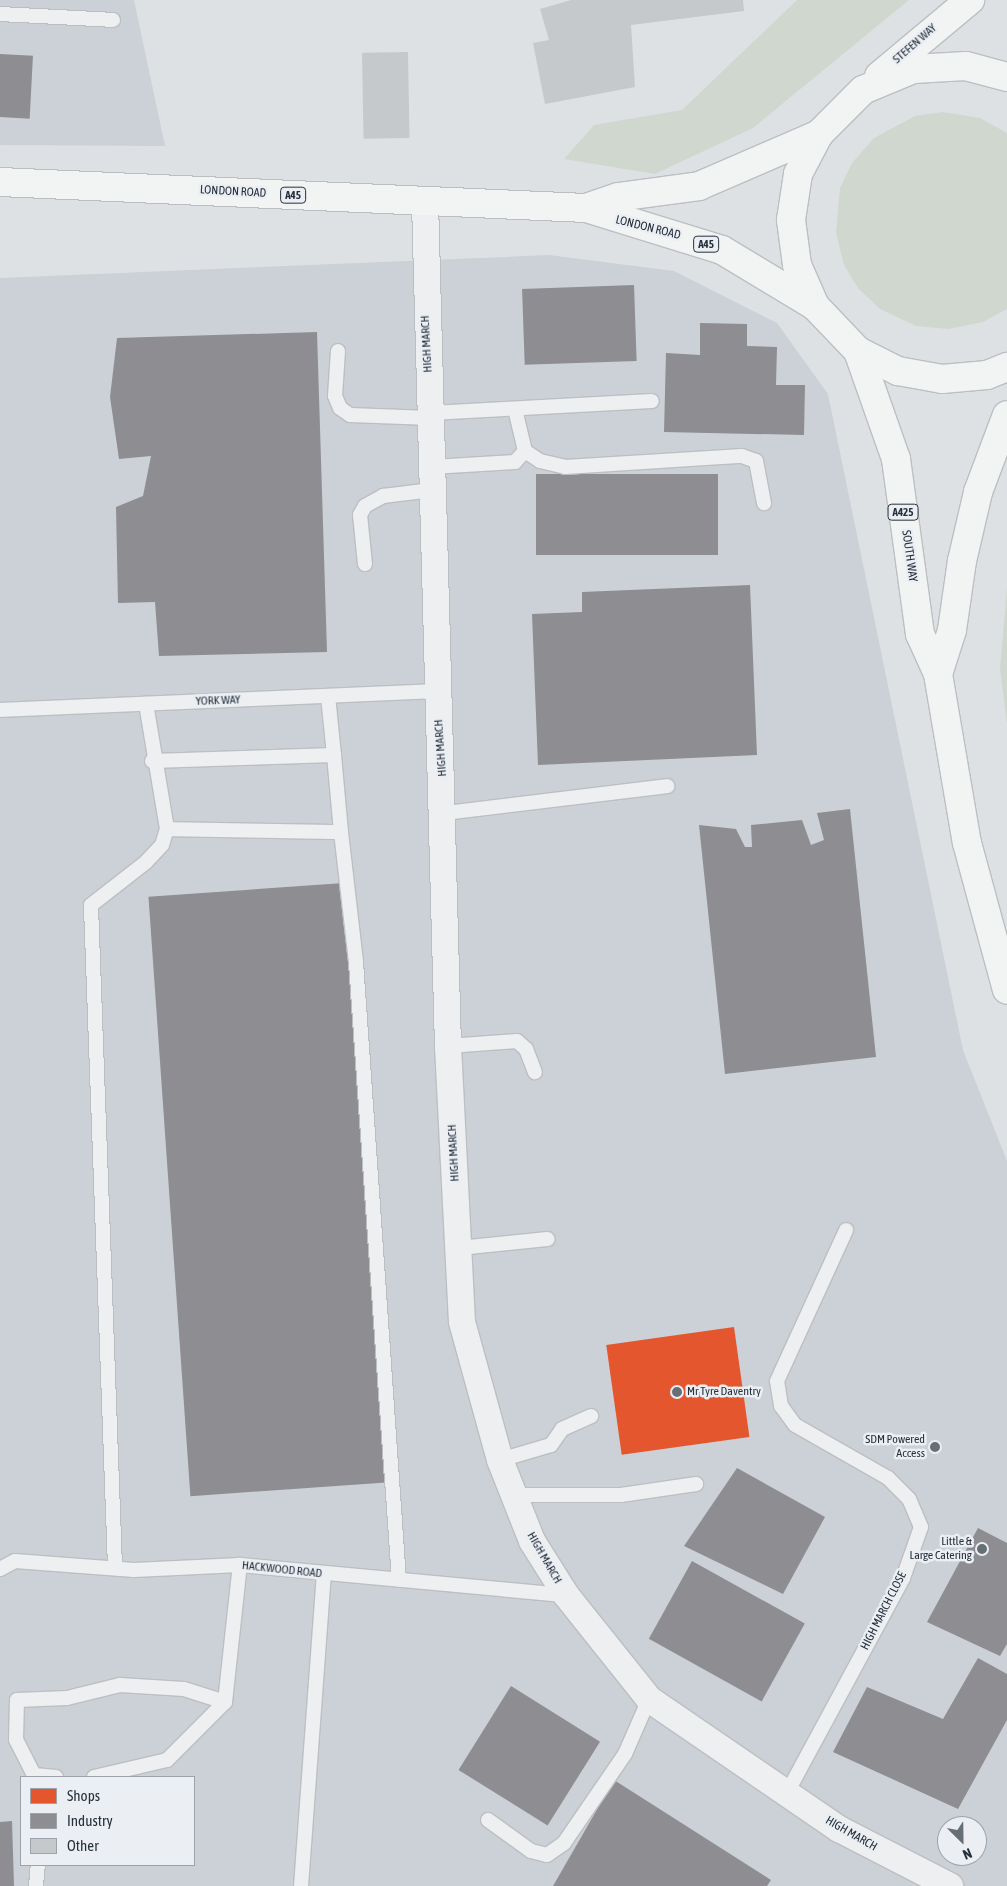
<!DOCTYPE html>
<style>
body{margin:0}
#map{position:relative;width:1007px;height:1886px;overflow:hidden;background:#dee1e4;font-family:"Asap Condensed",sans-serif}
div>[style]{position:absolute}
.built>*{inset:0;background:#ccd1d7}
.green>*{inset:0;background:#d0d7cf}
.shops>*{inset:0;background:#e4572e;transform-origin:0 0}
.industry>*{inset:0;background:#8d8d92;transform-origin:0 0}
.building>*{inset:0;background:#c6c9cc;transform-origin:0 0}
.roads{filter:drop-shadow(1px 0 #bcbfc2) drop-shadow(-1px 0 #bcbfc2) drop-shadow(0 1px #bcbfc2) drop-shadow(0 -1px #bcbfc2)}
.lane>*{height:14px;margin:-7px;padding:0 7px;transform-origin:7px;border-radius:7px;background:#edeff0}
.street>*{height:26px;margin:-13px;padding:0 13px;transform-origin:13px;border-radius:13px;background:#edeff0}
.primary>*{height:28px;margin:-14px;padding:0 14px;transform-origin:14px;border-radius:14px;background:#f2f4f4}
.highway>*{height:28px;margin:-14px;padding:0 14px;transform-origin:14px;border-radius:14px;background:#f2f4f4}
.dots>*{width:14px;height:14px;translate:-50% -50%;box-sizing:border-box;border:2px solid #ebeff4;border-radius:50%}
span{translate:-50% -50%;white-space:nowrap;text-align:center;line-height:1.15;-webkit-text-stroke:5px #ebeff4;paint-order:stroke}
.shield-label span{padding:1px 4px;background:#ebeff4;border:1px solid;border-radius:4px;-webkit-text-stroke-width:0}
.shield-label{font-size:11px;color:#26303b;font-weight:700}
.street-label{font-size:12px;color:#26303b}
.poi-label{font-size:12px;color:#26303b}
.left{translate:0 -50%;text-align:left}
.right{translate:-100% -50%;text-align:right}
.legend{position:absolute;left:20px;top:1776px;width:175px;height:90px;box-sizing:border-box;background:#ebeff4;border:1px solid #9ca3aa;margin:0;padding:6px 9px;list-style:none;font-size:15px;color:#26303b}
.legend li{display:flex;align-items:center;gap:10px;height:25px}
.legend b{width:25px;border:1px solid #9ca3aa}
.north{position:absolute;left:937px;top:1816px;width:50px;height:50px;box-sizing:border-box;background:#ebeff4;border:1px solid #9ca3aa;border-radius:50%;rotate:157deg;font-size:14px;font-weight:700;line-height:20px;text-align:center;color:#26303b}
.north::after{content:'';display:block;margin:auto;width:18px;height:22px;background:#666e76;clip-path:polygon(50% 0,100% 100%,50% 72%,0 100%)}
</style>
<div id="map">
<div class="built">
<div style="clip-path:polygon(0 0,134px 0,165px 146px,0 145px)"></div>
<div style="clip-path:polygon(evenodd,549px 255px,674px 271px,777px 323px,828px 394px,963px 1050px,1007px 1161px,1007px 1886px,0 1886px,0 278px,549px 255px,21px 1777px,194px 1777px,194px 1865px,21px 1865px,21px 1777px,549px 255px,947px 1826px,977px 1826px,977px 1856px,947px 1856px,947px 1826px)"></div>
</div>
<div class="green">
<div style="clip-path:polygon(797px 0,909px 0,753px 128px,655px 174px,564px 159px,594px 125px,682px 110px)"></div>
<div style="clip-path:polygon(943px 112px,980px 118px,1007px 133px,1007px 309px,983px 322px,948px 329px,916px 326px,880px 309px,858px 288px,844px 265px,836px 233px,840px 188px,852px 163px,874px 138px,915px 116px)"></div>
<div style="clip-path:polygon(1007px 588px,1007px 724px,1000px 669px)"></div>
</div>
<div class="shops">
<div style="left:734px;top:1327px;width:111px;height:129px;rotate:82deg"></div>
</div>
<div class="industry">
<div style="left:0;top:54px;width:33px;height:63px;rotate:3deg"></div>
<div style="left:634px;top:285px;width:76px;height:112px;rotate:88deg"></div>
<div style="clip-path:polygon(700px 323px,747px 324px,747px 346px,777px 347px,776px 385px,805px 385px,804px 435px,664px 432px,666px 353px,700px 355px)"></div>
<div style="clip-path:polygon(317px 332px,327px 652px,159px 656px,155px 602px,118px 603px,116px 507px,143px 496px,151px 456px,119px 459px,110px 397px,117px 338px)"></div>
<div style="left:536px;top:474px;width:182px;height:81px"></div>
<div style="clip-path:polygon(750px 585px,757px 755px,538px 765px,532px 614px,582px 612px,582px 592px)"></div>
<div style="clip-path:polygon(850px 809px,876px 1057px,725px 1074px,699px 825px,736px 829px,745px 847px,752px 847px,751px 825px,802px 820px,811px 845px,824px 840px,817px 813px)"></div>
<div style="left:344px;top:883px;width:601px;height:196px;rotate:86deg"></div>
<div style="clip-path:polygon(737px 1468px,825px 1517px,783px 1594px,684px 1546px)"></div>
<div style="clip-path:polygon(978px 1528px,1007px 1543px,1007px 1644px,1000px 1656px,927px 1622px)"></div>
<div style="left:692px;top:1561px;width:129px;height:89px;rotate:29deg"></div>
<div style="clip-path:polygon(978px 1658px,1007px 1674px,1007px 1720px,958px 1809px,833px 1752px,867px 1687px,943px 1719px)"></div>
<div style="left:511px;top:1686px;width:105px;height:99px;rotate:32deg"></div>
<div style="clip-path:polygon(614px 1780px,771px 1880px,767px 1886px,553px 1886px)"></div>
<div style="clip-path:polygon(12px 1821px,14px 1886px,0 1886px,0 1822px)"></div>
</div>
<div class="building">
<div style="clip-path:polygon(571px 0,743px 0,744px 11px,631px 25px,635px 87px,545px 104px,533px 43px,549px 40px,540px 9px)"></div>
<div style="left:408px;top:52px;width:86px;height:46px;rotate:89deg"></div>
</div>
<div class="roads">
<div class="lane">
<div style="left:0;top:14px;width:113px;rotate:3deg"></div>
<div style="left:338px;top:351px;width:45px;rotate:93.8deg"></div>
<div style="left:335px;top:396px;width:13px;rotate:67deg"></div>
<div style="left:340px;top:408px;width:12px;rotate:35deg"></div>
<div style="left:350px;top:415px;width:81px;rotate:2.1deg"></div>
<div style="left:515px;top:409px;width:43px;rotate:76.6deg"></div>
<div style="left:525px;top:451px;width:18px;rotate:34deg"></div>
<div style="left:540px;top:461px;width:26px;rotate:13deg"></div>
<div style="left:565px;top:467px;width:177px;rotate:-3.6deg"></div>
<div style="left:742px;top:456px;width:15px;rotate:20deg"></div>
<div style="left:756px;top:461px;width:43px;rotate:79.2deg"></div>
<div style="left:431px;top:413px;width:221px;rotate:-3.1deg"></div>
<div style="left:432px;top:467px;width:83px;rotate:-3.4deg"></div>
<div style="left:515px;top:462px;width:15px;rotate:-48deg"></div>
<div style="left:365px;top:564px;width:49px;rotate:-95.8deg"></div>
<div style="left:360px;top:515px;width:10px;rotate:-61deg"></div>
<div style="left:365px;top:506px;width:21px;rotate:-29deg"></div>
<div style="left:383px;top:496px;width:49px;rotate:-7deg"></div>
<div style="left:0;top:710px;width:437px;rotate:-2.5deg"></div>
<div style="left:152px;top:761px;width:182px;rotate:-1.9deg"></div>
<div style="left:334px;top:755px;width:59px;rotate:-95.8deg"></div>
<div style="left:445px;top:813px;width:224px;rotate:-6.9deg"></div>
<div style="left:167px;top:829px;width:174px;rotate:1deg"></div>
<div style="left:341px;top:832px;width:77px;rotate:-95.2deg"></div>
<div style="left:341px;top:832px;width:131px;rotate:83.4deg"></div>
<div style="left:356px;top:962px;width:619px;rotate:86.02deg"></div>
<div style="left:448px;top:1046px;width:69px;rotate:-4.1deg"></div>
<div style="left:517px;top:1041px;width:12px;rotate:42deg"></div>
<div style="left:526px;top:1049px;width:25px;rotate:69deg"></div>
<div style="left:459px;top:1248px;width:89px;rotate:-5.8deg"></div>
<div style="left:500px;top:1460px;width:53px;rotate:-16.4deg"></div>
<div style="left:551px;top:1445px;width:19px;rotate:-55deg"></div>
<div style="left:562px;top:1429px;width:32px;rotate:-24deg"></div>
<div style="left:516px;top:1495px;width:105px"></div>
<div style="left:621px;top:1495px;width:76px;rotate:-8.3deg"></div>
<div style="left:115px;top:1567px;width:662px;rotate:-92.08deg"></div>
<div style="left:91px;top:905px;width:70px;rotate:-38deg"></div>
<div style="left:146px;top:862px;width:23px;rotate:-47deg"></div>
<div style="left:162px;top:845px;width:17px;rotate:-73deg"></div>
<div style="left:167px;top:829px;width:127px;rotate:-99.5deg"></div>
<div style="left:0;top:1569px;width:17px;rotate:-28deg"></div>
<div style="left:15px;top:1561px;width:119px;rotate:4.3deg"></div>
<div style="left:134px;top:1570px;width:106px;rotate:-2.7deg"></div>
<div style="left:240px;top:1565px;width:327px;rotate:5.3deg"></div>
<div style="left:56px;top:1777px;width:22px;rotate:-175deg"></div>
<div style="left:34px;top:1775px;width:39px;rotate:-117deg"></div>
<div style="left:16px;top:1740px;width:40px;rotate:-88.6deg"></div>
<div style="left:17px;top:1700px;width:50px;rotate:-2.3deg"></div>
<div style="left:67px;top:1698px;width:55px;rotate:-13.8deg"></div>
<div style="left:120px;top:1685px;width:64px;rotate:3.6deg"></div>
<div style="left:184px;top:1689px;width:43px;rotate:17.6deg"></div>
<div style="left:94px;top:1777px;width:75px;rotate:-13.1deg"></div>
<div style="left:167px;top:1760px;width:82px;rotate:-45deg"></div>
<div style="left:225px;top:1702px;width:138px;rotate:-83.8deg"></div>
<div style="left:788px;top:1791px;width:242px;rotate:-61.6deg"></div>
<div style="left:903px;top:1578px;width:54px;rotate:-70.6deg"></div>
<div style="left:921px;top:1527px;width:30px;rotate:-113deg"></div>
<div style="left:909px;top:1499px;width:30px;rotate:-135deg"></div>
<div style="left:888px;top:1478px;width:107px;rotate:-150.3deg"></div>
<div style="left:795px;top:1425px;width:24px;rotate:-126deg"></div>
<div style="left:781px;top:1406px;width:25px;rotate:-99deg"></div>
<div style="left:777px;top:1381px;width:166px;rotate:-65.4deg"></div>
<div style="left:488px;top:1820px;width:53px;rotate:35.8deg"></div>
<div style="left:531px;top:1851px;width:16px;rotate:14deg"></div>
<div style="left:547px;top:1855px;width:21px;rotate:-35deg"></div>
<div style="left:564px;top:1843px;width:108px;rotate:-55.6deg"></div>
<div style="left:625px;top:1754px;width:60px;rotate:-66.4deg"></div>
<div style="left:36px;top:1886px;width:21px;rotate:-85deg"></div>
<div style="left:301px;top:1886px;width:312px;rotate:-85.8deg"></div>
</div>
<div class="street">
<div style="left:425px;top:202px;width:844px;rotate:88.44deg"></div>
<div style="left:448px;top:1046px;width:276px;rotate:87.1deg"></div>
<div style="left:462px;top:1322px;width:143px;rotate:74.6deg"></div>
<div style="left:500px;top:1460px;width:87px;rotate:68.4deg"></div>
<div style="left:532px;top:1541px;width:64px;rotate:57.8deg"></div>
<div style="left:566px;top:1595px;width:133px;rotate:51.4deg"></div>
<div style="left:649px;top:1699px;width:230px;rotate:34.4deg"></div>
<div style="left:839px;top:1829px;width:125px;rotate:27.2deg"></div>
</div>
<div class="primary">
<div style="left:858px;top:351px;width:114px;rotate:70.6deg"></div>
<div style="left:896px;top:459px;width:177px;rotate:82.2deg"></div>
<div style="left:920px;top:634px;width:44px;rotate:65.8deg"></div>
<div style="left:938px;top:674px;width:171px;rotate:80.3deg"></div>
<div style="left:967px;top:843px;width:152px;rotate:74.8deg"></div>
<div style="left:938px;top:674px;width:46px;rotate:-72.3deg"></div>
<div style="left:952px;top:630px;width:70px;rotate:-81.8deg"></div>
<div style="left:962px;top:561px;width:71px;rotate:-76.9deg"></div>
<div style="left:978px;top:492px;width:82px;rotate:-69.4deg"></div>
</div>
<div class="highway">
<div style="left:879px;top:76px;width:119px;rotate:-39.9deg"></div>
<div style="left:1007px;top:77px;width:42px;rotate:-165deg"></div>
<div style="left:966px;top:66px;width:53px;rotate:176.8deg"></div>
<div style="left:913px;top:69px;width:54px;rotate:157.2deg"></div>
<div style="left:863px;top:90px;width:62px;rotate:135deg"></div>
<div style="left:819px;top:134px;width:45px;rotate:117.7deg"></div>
<div style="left:798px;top:174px;width:47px;rotate:98.7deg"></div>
<div style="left:791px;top:220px;width:45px;rotate:82.4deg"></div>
<div style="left:797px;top:265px;width:45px;rotate:66.3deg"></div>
<div style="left:815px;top:306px;width:62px;rotate:46.3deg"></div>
<div style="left:858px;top:351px;width:45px;rotate:26.6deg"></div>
<div style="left:898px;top:371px;width:45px;rotate:10.3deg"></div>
<div style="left:942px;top:379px;width:45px;rotate:-5.1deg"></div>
<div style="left:987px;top:375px;width:22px;rotate:-22deg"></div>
<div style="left:0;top:182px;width:587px;rotate:2.54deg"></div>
<div style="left:586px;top:208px;width:142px;rotate:17.2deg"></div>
<div style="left:722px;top:250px;width:109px;rotate:31.1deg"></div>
<div style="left:586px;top:208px;width:34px;rotate:-19deg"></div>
<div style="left:618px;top:197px;width:82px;rotate:-7.7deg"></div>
<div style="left:699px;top:186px;width:131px;rotate:-23.4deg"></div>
</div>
</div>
<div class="dots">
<div style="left:677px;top:1392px;background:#666e76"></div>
<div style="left:935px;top:1447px;background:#666e76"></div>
<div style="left:982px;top:1549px;background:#666e76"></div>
</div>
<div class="shield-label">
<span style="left:293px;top:195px">A45</span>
<span style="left:706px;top:244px">A45</span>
<span style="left:903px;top:512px">A425</span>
</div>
<div class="street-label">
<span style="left:915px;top:44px;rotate:-41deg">STEFEN WAY</span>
<span style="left:233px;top:192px;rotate:3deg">LONDON ROAD</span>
<span style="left:648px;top:228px;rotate:14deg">LONDON ROAD</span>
<span style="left:427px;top:344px;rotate:-93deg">HIGH MARCH</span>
<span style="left:909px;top:556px;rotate:82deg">SOUTH WAY</span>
<span style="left:218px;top:701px;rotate:-2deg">YORK WAY</span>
<span style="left:441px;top:748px;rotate:-94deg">HIGH MARCH</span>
<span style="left:454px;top:1153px;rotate:-93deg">HIGH MARCH</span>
<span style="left:544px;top:1558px;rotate:60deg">HIGH MARCH</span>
<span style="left:282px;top:1570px;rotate:6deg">HACKWOOD ROAD</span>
<span style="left:884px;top:1611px;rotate:-63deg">HIGH MARCH CLOSE</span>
<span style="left:851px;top:1834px;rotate:30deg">HIGH MARCH</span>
</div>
<div class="poi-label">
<span class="left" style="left:687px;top:1392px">Mr Tyre Daventry</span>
<span class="right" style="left:925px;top:1447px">SDM Powered<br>Access</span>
<span class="right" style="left:972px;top:1549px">Little &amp;<br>Large Catering</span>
</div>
<ul class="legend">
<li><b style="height:14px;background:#e4572e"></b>Shops</li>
<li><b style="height:14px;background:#8d8d92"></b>Industry</li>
<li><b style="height:14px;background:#c6c9cc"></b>Other</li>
</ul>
<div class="north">N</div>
</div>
